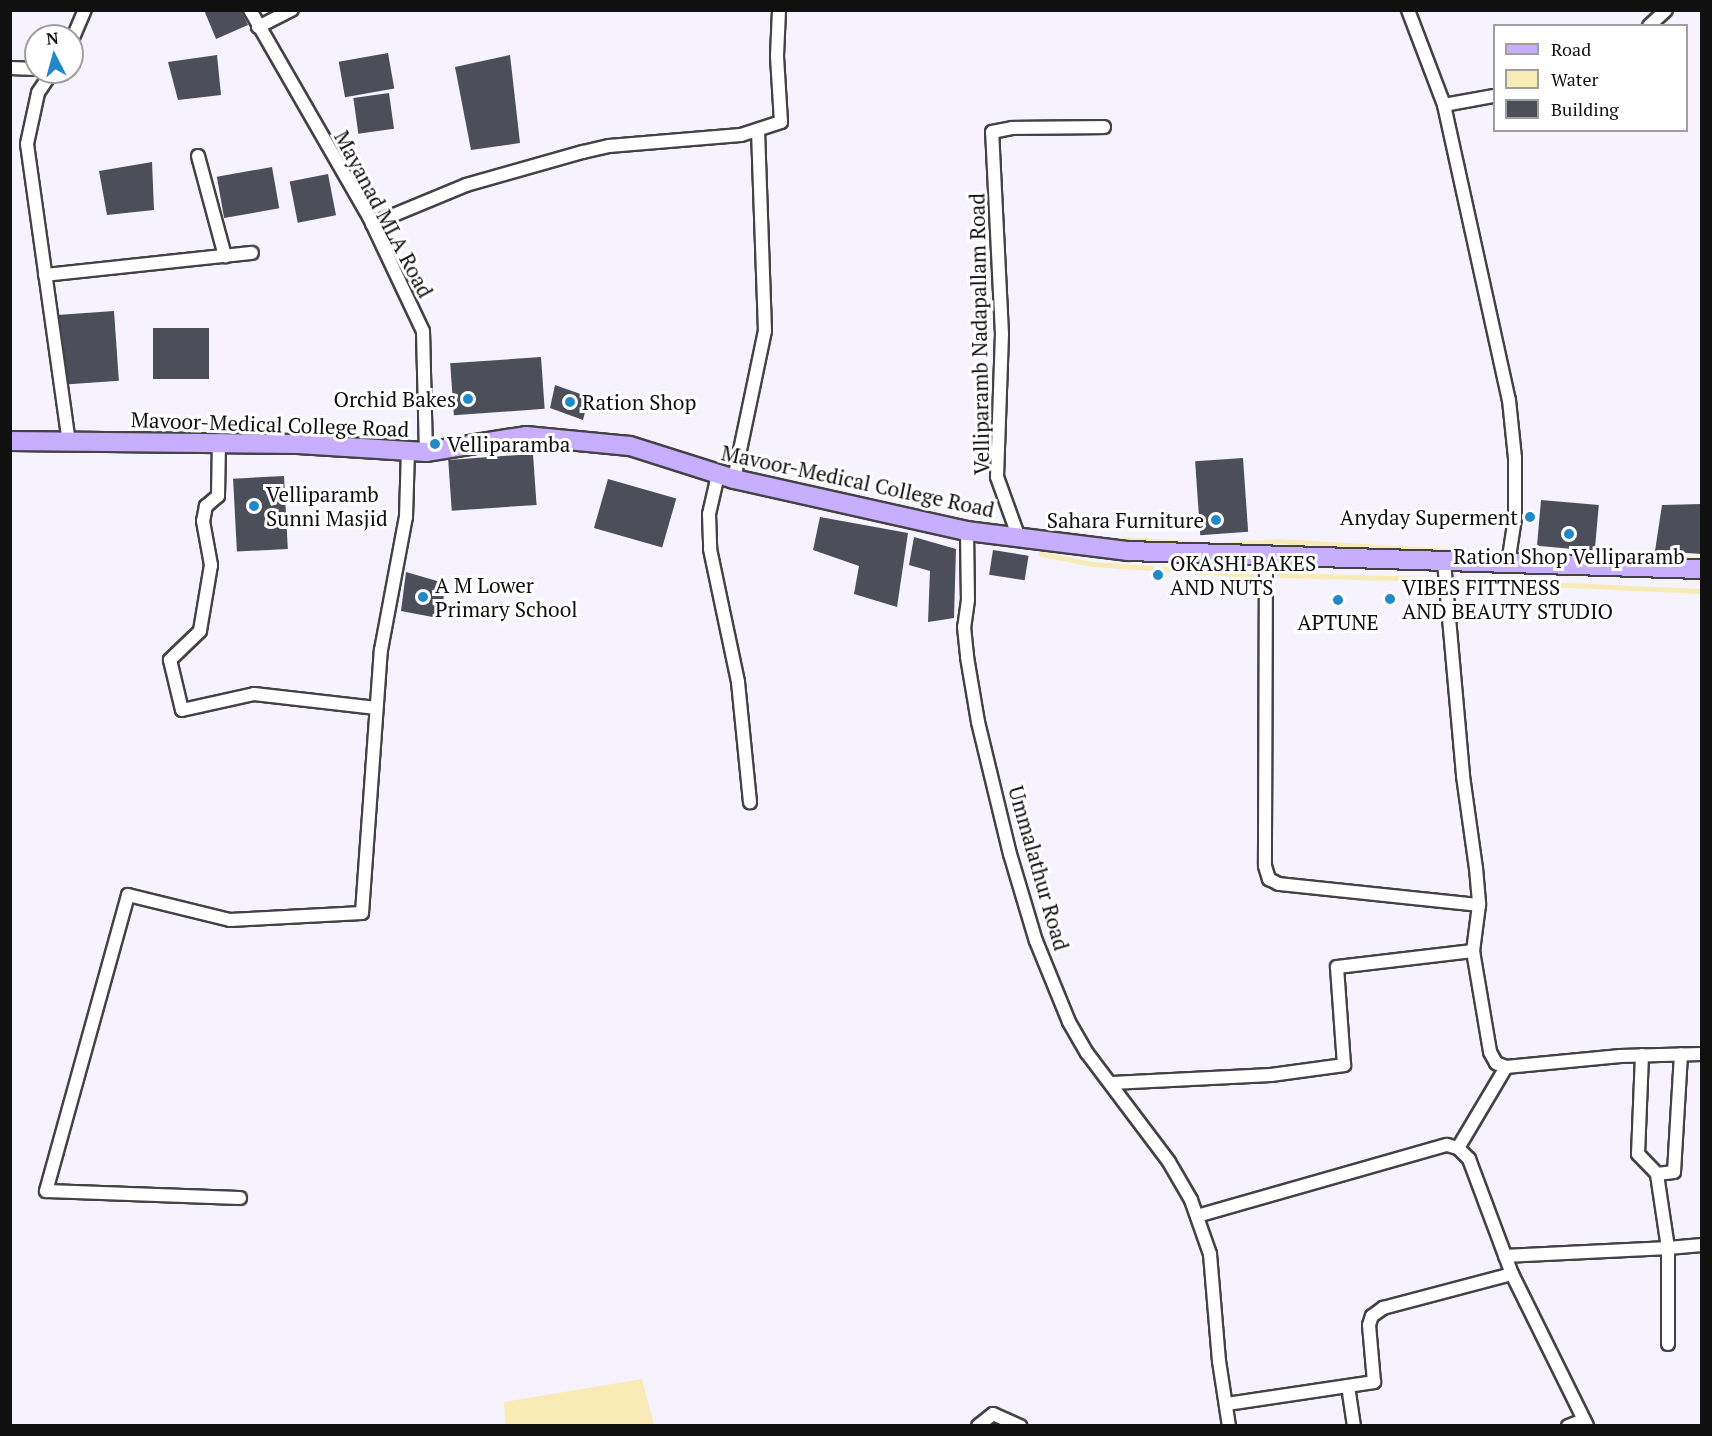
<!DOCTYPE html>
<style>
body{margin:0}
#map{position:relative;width:1712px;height:1436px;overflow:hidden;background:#f6f3ff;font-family:"PT Serif",serif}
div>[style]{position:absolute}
.water>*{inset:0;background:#f9ebb6}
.stream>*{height:4.5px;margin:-2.25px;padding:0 2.25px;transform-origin:2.25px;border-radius:2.25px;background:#f9ebb6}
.building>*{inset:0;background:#4c4e5a;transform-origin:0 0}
.roads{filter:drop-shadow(2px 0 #434343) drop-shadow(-2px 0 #434343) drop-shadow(0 2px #434343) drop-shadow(0 -2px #434343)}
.street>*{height:12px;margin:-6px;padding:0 6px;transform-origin:6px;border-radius:6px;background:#fff}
.secondary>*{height:18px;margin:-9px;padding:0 9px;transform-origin:9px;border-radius:9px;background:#c8aeff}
.dots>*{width:16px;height:16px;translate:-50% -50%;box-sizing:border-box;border:3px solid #fff;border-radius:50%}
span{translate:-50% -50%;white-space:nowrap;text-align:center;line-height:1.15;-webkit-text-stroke:6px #fff;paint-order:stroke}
.street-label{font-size:21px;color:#101010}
.poi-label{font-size:21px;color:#101010}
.right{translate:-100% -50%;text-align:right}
.left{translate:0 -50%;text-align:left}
.frame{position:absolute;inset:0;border:12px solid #101010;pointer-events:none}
.legend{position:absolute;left:1493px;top:24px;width:195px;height:108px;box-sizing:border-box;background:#fff;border:2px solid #9f9f9f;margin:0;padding:8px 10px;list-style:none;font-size:18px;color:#101010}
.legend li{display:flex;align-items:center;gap:12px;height:30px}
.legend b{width:30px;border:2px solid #9f9f9f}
.north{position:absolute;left:24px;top:24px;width:60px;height:60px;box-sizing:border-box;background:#fff;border:2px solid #9f9f9f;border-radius:50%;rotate:354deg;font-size:16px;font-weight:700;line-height:24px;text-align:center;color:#101010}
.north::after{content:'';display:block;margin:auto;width:21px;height:27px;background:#2189c8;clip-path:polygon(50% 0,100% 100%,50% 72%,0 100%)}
</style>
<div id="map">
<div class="water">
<div style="clip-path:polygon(642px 1379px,654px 1425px,505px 1425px,504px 1402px)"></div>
</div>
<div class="stream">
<div style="left:1124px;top:539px;width:97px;rotate:3.5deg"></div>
<div style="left:1221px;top:545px;width:59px;rotate:-3.9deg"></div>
<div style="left:1280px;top:541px;width:206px;rotate:3.3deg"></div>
<div style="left:1041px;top:554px;width:53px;rotate:10.9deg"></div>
<div style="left:1093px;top:564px;width:160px;rotate:3.9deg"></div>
<div style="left:1525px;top:554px;width:177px;rotate:1.6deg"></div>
<div style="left:1279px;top:575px;width:152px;rotate:1.5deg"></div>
<div style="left:1460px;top:580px;width:242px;rotate:2.6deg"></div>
</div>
<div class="building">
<div style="clip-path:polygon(204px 10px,241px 10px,248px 25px,216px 39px)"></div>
<div style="left:388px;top:53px;width:36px;height:50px;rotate:80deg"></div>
<div style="clip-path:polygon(217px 55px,221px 95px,178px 100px,168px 62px)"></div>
<div style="clip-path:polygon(510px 55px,520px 143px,471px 150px,455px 67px)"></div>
<div style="left:389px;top:93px;width:36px;height:36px;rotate:82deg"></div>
<div style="clip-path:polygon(152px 162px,154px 210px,107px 215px,99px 171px)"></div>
<div style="left:272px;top:167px;width:42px;height:56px;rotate:80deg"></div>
<div style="left:328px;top:174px;width:42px;height:39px;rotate:79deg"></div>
<div style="left:114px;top:311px;width:70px;height:57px;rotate:86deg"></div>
<div style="left:209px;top:328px;width:51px;height:56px;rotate:90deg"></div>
<div style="left:541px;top:357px;width:52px;height:91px;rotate:86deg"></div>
<div style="clip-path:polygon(555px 385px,589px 397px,583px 420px,550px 408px)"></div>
<div style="left:533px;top:454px;width:51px;height:85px;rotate:86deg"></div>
<div style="left:1243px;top:458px;width:74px;height:48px;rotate:86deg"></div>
<div style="left:284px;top:476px;width:73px;height:51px;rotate:87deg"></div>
<div style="left:608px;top:479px;width:71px;height:51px;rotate:16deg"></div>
<div style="left:1541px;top:500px;width:58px;height:46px;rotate:5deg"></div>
<div style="clip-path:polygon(1702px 504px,1702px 554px,1655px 551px,1662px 505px)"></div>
<div style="clip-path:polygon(820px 517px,908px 533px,897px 607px,854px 594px,859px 566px,813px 550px)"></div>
<div style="clip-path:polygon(914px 537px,956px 549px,954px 618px,928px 622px,930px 571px,909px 565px)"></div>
<div style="left:993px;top:550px;width:36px;height:25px;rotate:9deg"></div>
<div style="clip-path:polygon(406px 572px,444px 583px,443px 619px,401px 611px)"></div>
</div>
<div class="roads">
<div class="street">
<div style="left:250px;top:10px;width:239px;rotate:60.1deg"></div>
<div style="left:369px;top:217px;width:126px;rotate:64.7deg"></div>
<div style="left:423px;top:331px;width:121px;rotate:88.6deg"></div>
<div style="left:1408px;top:10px;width:102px;rotate:69.2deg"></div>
<div style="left:1444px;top:105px;width:302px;rotate:77.6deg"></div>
<div style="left:1509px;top:400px;width:58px;rotate:84.1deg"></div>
<div style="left:1515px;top:458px;width:60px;rotate:90deg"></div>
<div style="left:1515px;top:518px;width:47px;rotate:98.7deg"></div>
<div style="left:1649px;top:26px;width:23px;rotate:-43deg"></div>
<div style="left:258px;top:27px;width:38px;rotate:-27deg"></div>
<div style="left:72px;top:40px;width:33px;rotate:-67deg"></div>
<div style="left:10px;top:68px;width:26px;rotate:2deg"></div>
<div style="left:52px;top:72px;width:25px;rotate:124deg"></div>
<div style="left:38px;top:93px;width:52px;rotate:102.2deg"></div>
<div style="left:27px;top:144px;width:300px;rotate:82deg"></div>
<div style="left:1444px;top:105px;width:51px;rotate:-10.2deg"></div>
<div style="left:198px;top:156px;width:104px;rotate:74.9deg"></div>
<div style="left:372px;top:224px;width:102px;rotate:-22.5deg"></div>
<div style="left:466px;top:185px;width:122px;rotate:-15.8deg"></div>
<div style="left:583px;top:152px;width:27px;rotate:-13deg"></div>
<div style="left:609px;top:146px;width:132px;rotate:-4.8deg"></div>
<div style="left:741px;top:135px;width:42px;rotate:-18deg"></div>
<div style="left:781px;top:122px;width:66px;rotate:-93.5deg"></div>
<div style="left:777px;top:56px;width:46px;rotate:-87.5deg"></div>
<div style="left:45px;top:275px;width:208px;rotate:-6.1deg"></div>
<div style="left:219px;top:443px;width:53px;rotate:91.1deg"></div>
<div style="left:218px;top:496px;width:16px;rotate:140deg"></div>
<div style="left:206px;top:506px;width:15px;rotate:101deg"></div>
<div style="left:203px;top:521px;width:45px;rotate:79.7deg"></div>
<div style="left:211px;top:565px;width:67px;rotate:99.5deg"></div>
<div style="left:200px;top:631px;width:42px;rotate:136deg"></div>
<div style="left:170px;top:660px;width:51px;rotate:76.5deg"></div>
<div style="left:182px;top:710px;width:74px;rotate:-12.5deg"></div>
<div style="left:254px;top:694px;width:123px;rotate:6.5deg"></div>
<div style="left:718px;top:475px;width:40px;rotate:103deg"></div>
<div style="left:709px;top:514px;width:35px;rotate:88deg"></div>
<div style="left:710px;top:549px;width:136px;rotate:78.1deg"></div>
<div style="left:738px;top:682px;width:121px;rotate:84.3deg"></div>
<div style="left:734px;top:479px;width:151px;rotate:-78.2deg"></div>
<div style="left:765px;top:331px;width:201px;rotate:-92deg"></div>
<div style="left:967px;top:531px;width:69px;rotate:89.2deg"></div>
<div style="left:968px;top:600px;width:27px;rotate:98deg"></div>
<div style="left:964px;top:627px;width:30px;rotate:84deg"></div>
<div style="left:967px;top:657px;width:66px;rotate:80.4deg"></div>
<div style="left:978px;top:722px;width:136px;rotate:76.4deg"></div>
<div style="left:1010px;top:854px;width:91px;rotate:73.4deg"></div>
<div style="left:1036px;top:941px;width:87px;rotate:67.8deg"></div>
<div style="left:1069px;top:1022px;width:36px;rotate:60deg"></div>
<div style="left:1087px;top:1053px;width:136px;rotate:53deg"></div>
<div style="left:1169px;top:1162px;width:44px;rotate:59.9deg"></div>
<div style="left:1191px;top:1200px;width:57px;rotate:70.6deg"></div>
<div style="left:1210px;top:1254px;width:107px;rotate:85.2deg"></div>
<div style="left:1219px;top:1361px;width:66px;rotate:81.3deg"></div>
<div style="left:1019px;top:538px;width:65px;rotate:-109.8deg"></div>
<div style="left:997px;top:477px;width:143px;rotate:-88deg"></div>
<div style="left:1002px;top:334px;width:202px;rotate:-92.8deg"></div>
<div style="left:992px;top:132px;width:20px;rotate:-11deg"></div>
<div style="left:1012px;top:128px;width:92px;rotate:-0.6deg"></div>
<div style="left:1266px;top:554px;width:312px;rotate:90.2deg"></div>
<div style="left:1265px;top:866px;width:14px;rotate:73deg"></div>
<div style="left:1269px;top:879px;width:11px;rotate:27deg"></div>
<div style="left:1279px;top:884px;width:201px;rotate:6deg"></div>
<div style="left:1444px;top:562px;width:215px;rotate:84.9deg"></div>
<div style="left:1463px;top:776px;width:93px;rotate:82deg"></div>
<div style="left:1476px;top:868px;width:37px;rotate:85deg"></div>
<div style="left:1479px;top:905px;width:46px;rotate:97.4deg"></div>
<div style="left:1473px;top:951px;width:102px;rotate:80.4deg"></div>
<div style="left:1490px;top:1052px;width:13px;rotate:61deg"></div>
<div style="left:1496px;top:1063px;width:11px;rotate:22deg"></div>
<div style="left:1506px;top:1067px;width:115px;rotate:-5.5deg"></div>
<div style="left:1620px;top:1056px;width:82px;rotate:-1.4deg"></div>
<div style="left:1642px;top:1055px;width:99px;rotate:92.3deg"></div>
<div style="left:1638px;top:1154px;width:28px;rotate:46deg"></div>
<div style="left:1657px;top:1174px;width:17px;rotate:-7deg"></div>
<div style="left:1674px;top:1172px;width:118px;rotate:-86.6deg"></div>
<div style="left:1112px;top:1083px;width:159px;rotate:-2.9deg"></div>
<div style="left:1271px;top:1075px;width:74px;rotate:-7.8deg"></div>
<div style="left:1344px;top:1065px;width:98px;rotate:-94.1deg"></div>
<div style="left:1337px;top:967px;width:137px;rotate:-6.7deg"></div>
<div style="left:1458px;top:1148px;width:94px;rotate:-59.3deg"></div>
<div style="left:240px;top:1198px;width:194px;rotate:-177.9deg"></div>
<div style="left:46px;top:1191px;width:307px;rotate:-74.5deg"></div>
<div style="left:128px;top:895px;width:105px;rotate:13.8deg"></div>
<div style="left:230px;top:920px;width:132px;rotate:-3deg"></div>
<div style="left:362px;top:913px;width:264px;rotate:-85.9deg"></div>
<div style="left:381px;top:650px;width:135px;rotate:-79.4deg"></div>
<div style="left:406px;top:517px;width:66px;rotate:-88.3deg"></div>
<div style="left:1197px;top:1216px;width:260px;rotate:-15.9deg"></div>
<div style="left:1447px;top:1145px;width:11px;rotate:15deg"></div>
<div style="left:1458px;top:1148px;width:16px;rotate:45deg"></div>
<div style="left:1469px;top:1159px;width:123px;rotate:69.5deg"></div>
<div style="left:1512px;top:1274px;width:169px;rotate:63.7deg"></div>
<div style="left:1505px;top:1256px;width:163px;rotate:-2.8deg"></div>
<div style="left:1668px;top:1248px;width:75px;rotate:-98.5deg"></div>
<div style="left:1668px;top:1344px;width:96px;rotate:-90deg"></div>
<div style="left:1668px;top:1248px;width:34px;rotate:-5deg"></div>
<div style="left:1348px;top:1386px;width:40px;rotate:81.5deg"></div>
<div style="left:1227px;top:1404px;width:149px;rotate:-8.5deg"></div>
<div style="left:1374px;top:1382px;width:57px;rotate:-95deg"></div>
<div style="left:1369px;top:1325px;width:9px;rotate:-72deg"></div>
<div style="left:1372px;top:1316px;width:14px;rotate:-36deg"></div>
<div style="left:1383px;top:1308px;width:133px;rotate:-14.8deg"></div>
<div style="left:978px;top:1426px;width:19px;rotate:-39deg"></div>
<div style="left:993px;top:1414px;width:30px;rotate:24deg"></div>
<div style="left:1568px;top:1426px;width:17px;rotate:-21deg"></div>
</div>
<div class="secondary">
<div style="left:10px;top:441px;width:288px;rotate:0.6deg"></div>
<div style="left:298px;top:444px;width:128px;rotate:3.6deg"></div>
<div style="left:426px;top:452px;width:101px;rotate:-9.1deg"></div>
<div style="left:526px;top:436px;width:104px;rotate:5.5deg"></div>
<div style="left:630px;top:446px;width:109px;rotate:17.6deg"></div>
<div style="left:734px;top:479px;width:239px;rotate:12.6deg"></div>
<div style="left:967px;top:531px;width:162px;rotate:7.1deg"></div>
<div style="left:1128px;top:551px;width:574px;rotate:1.8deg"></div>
</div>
</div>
<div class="dots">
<div style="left:468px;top:399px;background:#2189c8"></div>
<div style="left:570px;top:402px;background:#2189c8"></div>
<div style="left:435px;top:444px;background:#2189c8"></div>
<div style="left:254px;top:506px;background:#2189c8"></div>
<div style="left:1530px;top:517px;background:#2189c8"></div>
<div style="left:1216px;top:520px;background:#2189c8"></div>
<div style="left:1569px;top:534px;background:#2189c8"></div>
<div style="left:1158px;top:575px;background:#2189c8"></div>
<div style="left:423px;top:597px;background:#2189c8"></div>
<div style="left:1390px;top:599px;background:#2189c8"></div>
<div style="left:1338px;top:600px;background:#2189c8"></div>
</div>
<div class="street-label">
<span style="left:384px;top:214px;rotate:62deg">Mayanad MLA Road</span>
<span style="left:979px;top:334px;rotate:-91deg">Velliparamb Nadapallam Road</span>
<span style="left:270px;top:424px;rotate:2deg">Mavoor-Medical College Road</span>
<span style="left:858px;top:481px;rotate:12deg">Mavoor-Medical College Road</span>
<span style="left:1039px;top:868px;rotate:74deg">Ummalathur Road</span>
</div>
<div class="poi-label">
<span class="right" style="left:456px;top:399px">Orchid Bakes</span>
<span class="left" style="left:582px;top:402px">Ration Shop</span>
<span class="left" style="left:447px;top:444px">Velliparamba</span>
<span class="left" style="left:266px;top:506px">Velliparamb<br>Sunni Masjid</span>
<span class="right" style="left:1518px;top:517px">Anyday Superment</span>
<span class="right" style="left:1204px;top:520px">Sahara Furniture</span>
<span style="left:1569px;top:556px">Ration Shop Velliparamb</span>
<span class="left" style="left:1170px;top:575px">OKASHI BAKES<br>AND NUTS</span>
<span class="left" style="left:435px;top:597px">A M Lower<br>Primary School</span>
<span class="left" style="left:1402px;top:599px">VIBES FITTNESS<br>AND BEAUTY STUDIO</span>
<span style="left:1338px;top:622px">APTUNE</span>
</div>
<div class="frame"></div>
<ul class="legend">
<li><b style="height:8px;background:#c8aeff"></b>Road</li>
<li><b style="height:16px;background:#f9ebb6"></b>Water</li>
<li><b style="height:16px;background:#4c4e5a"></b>Building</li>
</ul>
<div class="north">N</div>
</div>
